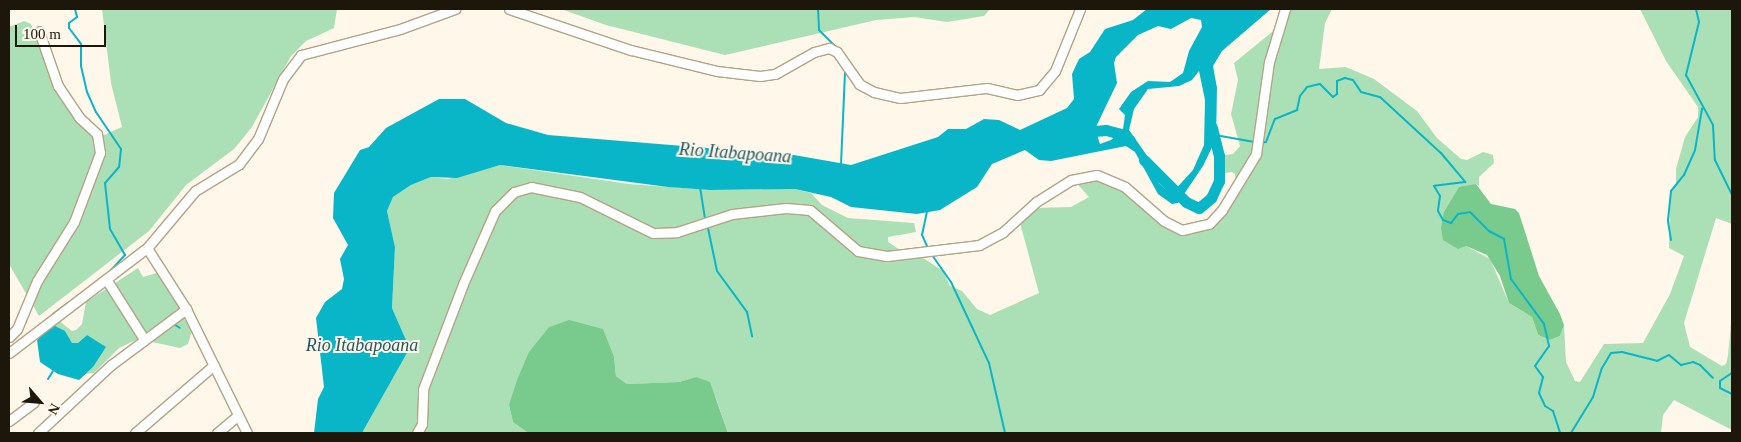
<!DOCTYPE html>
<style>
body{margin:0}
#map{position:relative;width:1741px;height:442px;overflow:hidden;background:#fef7ea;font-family:Georgia,serif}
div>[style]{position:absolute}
.green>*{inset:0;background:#abe0b6}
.forest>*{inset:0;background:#78cb8d}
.water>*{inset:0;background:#09b6c8}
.stream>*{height:2px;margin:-1px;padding:0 1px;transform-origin:1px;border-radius:1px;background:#09b6c8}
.river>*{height:11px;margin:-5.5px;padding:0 5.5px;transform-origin:5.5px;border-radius:5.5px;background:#09b6c8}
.roads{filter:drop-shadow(1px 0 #b4a385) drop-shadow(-1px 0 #b4a385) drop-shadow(0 1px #b4a385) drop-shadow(0 -1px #b4a385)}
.minor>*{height:9px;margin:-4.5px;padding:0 4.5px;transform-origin:4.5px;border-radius:4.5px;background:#fff}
span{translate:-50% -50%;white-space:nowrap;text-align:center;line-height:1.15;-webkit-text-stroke:4px #fef7ea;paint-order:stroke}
.water-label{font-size:18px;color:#215a62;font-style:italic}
.frame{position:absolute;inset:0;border:10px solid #1d160b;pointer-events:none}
.north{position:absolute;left:15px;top:377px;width:50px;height:50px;-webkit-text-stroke:4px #fef7ea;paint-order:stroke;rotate:117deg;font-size:14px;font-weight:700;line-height:20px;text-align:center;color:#1d160b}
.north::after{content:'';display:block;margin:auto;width:18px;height:22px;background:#1d160b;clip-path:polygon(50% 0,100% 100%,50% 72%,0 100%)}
.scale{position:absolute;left:15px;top:25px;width:91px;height:22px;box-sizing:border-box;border:2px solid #1d160b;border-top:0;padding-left:6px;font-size:15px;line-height:18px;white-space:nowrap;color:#1d160b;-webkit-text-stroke:4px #fef7ea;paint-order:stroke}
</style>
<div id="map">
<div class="green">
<div style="clip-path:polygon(102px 9px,337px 9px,334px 28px,306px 41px,291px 56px,252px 127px,234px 149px,186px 185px,149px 231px,39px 316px,9px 264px,9px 27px,24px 21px,31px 24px,58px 83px,88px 126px,104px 135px,122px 127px,111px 83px)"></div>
<div style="clip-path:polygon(561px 9px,990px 9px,984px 16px,947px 22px,914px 17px,876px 20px,725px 55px,606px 25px)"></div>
<div style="clip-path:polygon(1292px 9px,1332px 9px,1325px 23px,1319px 69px,1346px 67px,1374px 79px,1417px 111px,1437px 138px,1461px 159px,1467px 160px,1483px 152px,1493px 155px,1494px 163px,1479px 177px,1479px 186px,1476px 184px,1466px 246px,1490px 259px,1509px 303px,1532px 317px,1538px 335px,1550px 340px,1560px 336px,1564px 325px,1566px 362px,1575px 381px,1580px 382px,1604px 344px,1643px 343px,1670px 294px,1684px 256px,1669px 248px,1670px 194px,1676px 185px,1676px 169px,1685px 137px,1698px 117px,1698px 107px,1666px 61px,1640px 9px,1732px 9px,1732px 224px,1716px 218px,1684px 323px,1690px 347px,1722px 366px,1726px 364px,1728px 356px,1732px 312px,1732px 430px,1674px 400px,1663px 415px,1661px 433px,728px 433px,716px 398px,696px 377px,679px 382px,627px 384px,616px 376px,614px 357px,509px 405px,513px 422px,528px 433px,362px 433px,407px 353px,406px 340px,392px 308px,395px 247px,387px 211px,393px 197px,411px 185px,431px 177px,448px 179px,500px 165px,629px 184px,710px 190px,795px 189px,811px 193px,822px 205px,848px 218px,914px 223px,916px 232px,888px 237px,888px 242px,900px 250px,911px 250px,943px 271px,950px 286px,962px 291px,977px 309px,990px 315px,1039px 293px,1020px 223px,1025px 212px,1033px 208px,1071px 207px,1089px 197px,1073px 179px,1086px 176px,1112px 184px,1176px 231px,1190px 234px,1215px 226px,1226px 214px,1236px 189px,1235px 174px,1232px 172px,1217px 174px,1219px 156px,1233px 154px,1240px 146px,1231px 114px,1238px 80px,1234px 63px,1272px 32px)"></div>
<div style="clip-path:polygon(138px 268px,143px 277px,160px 272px,170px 284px,182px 315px,192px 331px,188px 344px,180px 348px,138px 339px,119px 348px,94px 373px,85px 374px,93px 367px,87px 335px,78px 343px,72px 343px,66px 334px,53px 325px,58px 320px,72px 331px,76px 330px,82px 324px,86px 302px)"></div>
</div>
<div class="forest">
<div style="clip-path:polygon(1476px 184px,1491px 204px,1515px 209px,1519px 213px,1539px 276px,1560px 314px,1564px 325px,1560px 336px,1550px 340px,1538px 335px,1532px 317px,1509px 303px,1500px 276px,1487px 255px,1466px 246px,1458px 249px,1443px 240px,1441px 228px,1444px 212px,1459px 187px)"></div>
<div style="clip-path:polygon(569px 320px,603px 329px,614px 357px,616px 376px,627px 384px,679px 382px,696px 377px,710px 382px,728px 433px,528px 433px,513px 422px,509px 405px,517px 380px,529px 352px,549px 327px)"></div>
</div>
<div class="water">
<div style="clip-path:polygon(evenodd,1147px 9px,1271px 9px,1222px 51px,1213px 66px,1217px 88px,1216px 139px,1203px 166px,1178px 203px,1172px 204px,1158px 194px,1135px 152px,1126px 146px,1051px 161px,1039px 160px,1025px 150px,992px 164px,977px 187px,940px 210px,917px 214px,851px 207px,831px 197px,795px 189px,710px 190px,668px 187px,500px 165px,457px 178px,431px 177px,411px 185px,393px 197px,387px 211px,395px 247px,392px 308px,406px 340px,407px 353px,362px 433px,314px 433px,318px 399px,324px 387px,316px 318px,325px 302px,342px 289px,344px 279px,340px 259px,348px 245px,333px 218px,334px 193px,360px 150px,369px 147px,386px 128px,439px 99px,465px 99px,506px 123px,548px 135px,708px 148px,718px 155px,729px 150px,760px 156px,771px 151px,851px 165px,938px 137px,948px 129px,966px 129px,984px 119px,999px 120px,1020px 130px,1067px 108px,1074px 99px,1072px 74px,1079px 59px,1090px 52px,1105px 29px,1133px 20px,1147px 9px,1191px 18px,1201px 20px,1202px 27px,1189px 51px,1183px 73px,1170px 82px,1148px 81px,1131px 92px,1119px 109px,1125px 115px,1123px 129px,1111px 140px,1100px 144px,1095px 129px,1117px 83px,1114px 63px,1116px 57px,1138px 35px,1158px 26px,1171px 29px,1191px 18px,1147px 9px,1199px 71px,1205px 100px,1204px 145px,1193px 170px,1171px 194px,1159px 183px,1148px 157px,1129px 130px,1134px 109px,1148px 89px,1179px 86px,1192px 80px,1199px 71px)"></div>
<div style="clip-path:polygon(53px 325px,65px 331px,72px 343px,78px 343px,87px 335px,106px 347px,93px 367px,79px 380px,58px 374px,40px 362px,37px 340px)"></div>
</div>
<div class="stream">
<div style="left:75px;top:9px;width:8px;rotate:76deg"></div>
<div style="left:77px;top:17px;width:10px;rotate:143deg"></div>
<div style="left:69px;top:23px;width:5px;rotate:90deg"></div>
<div style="left:69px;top:28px;width:20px;rotate:53deg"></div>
<div style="left:81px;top:44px;width:22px;rotate:90deg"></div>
<div style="left:81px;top:66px;width:27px;rotate:77deg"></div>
<div style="left:87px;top:92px;width:22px;rotate:66deg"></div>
<div style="left:96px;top:112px;width:45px;rotate:56deg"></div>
<div style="left:121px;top:149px;width:18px;rotate:96deg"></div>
<div style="left:119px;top:167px;width:21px;rotate:131deg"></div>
<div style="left:105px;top:183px;width:46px;rotate:83.8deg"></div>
<div style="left:110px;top:229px;width:30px;rotate:60deg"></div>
<div style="left:125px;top:255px;width:21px;rotate:133deg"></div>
<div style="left:818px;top:9px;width:21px;rotate:87deg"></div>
<div style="left:819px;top:30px;width:33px;rotate:45deg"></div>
<div style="left:1696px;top:9px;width:13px;rotate:77deg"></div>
<div style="left:1699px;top:22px;width:55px;rotate:103.8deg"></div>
<div style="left:1686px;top:75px;width:57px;rotate:61.6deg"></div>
<div style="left:1713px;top:125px;width:35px;rotate:87deg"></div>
<div style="left:1715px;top:160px;width:39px;rotate:64deg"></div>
<div style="left:1215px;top:135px;width:40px;rotate:10deg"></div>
<div style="left:1261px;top:143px;width:5px;rotate:-11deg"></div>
<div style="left:1266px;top:142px;width:25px;rotate:-69deg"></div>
<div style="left:1275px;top:119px;width:24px;rotate:-22deg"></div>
<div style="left:1297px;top:110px;width:14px;rotate:-78deg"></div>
<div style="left:1300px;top:96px;width:11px;rotate:-52deg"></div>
<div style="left:1307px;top:87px;width:13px;rotate:-13deg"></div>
<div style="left:1320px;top:84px;width:18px;rotate:45deg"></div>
<div style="left:1333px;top:97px;width:5px;rotate:-37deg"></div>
<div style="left:1337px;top:94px;width:13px;rotate:-90deg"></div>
<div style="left:1337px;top:81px;width:9px;rotate:-21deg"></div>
<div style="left:1345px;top:78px;width:8px;rotate:14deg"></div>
<div style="left:1353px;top:80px;width:14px;rotate:56deg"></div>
<div style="left:1361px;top:92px;width:20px;rotate:15deg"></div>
<div style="left:1380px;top:97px;width:83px;rotate:42.6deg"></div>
<div style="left:1441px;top:153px;width:38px;rotate:50deg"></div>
<div style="left:1465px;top:182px;width:31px;rotate:173deg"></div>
<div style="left:1434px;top:186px;width:12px;rotate:59deg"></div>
<div style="left:1440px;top:196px;width:15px;rotate:98deg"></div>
<div style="left:1438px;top:211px;width:10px;rotate:61deg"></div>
<div style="left:1443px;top:220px;width:9px;rotate:21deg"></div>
<div style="left:1451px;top:223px;width:11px;rotate:-52deg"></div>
<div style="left:1458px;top:214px;width:12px;rotate:-9deg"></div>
<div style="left:1470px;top:212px;width:27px;rotate:45deg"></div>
<div style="left:1489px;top:231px;width:17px;rotate:28deg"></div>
<div style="left:1504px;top:239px;width:41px;rotate:80.1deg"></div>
<div style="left:1511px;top:279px;width:56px;rotate:53.7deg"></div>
<div style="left:1544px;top:324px;width:23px;rotate:77deg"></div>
<div style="left:1549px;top:346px;width:24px;rotate:125deg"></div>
<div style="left:1535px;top:366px;width:14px;rotate:54deg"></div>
<div style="left:1543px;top:377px;width:16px;rotate:104deg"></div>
<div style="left:1539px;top:393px;width:14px;rotate:65deg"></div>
<div style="left:1545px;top:406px;width:9px;rotate:32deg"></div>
<div style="left:1553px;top:411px;width:23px;rotate:72deg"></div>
<div style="left:841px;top:164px;width:92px;rotate:-87.5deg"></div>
<div style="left:700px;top:187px;width:30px;rotate:81deg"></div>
<div style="left:708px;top:228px;width:44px;rotate:78.2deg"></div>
<div style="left:717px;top:271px;width:51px;rotate:53.8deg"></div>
<div style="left:747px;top:312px;width:25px;rotate:78deg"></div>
<div style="left:1671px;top:240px;width:20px;rotate:-99deg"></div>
<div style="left:1668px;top:220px;width:29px;rotate:-84deg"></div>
<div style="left:1671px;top:191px;width:21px;rotate:-51deg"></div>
<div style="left:1684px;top:175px;width:27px;rotate:-66deg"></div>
<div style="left:1695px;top:150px;width:42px;rotate:-80.3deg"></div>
<div style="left:927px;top:246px;width:12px;rotate:-114deg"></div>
<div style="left:922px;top:235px;width:25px;rotate:-78deg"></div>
<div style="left:932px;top:255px;width:33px;rotate:55deg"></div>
<div style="left:951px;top:282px;width:89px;rotate:64.9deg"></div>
<div style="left:989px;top:363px;width:72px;rotate:77.1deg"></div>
<div style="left:53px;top:314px;width:20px;rotate:-37deg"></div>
<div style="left:172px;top:323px;width:9px;rotate:32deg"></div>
<div style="left:48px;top:379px;width:9px;rotate:-58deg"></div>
<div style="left:1720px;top:381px;width:7px;rotate:90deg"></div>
<div style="left:1720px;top:388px;width:13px;rotate:27deg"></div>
<div style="left:1720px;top:381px;width:14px;rotate:-34deg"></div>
<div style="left:1571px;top:433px;width:42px;rotate:-58.6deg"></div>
<div style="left:1593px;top:397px;width:30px;rotate:-73deg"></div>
<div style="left:1602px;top:368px;width:17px;rotate:-59deg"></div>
<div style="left:1611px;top:353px;width:11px;rotate:-5deg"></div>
<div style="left:1622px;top:352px;width:36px;rotate:14deg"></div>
<div style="left:1657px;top:361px;width:13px;rotate:-27deg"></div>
<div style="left:1669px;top:355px;width:16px;rotate:40deg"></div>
<div style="left:1681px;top:365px;width:12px;rotate:-14deg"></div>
<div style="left:1693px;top:362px;width:8px;rotate:23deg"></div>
<div style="left:1700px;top:365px;width:18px;rotate:45deg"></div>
</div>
<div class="river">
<div style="left:1082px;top:132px;width:24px;rotate:-5deg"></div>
<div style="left:1106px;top:130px;width:20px;rotate:15deg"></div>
<div style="left:1125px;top:135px;width:8px;rotate:50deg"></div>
<div style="left:1144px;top:160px;width:59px;rotate:45deg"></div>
<div style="left:1186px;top:202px;width:14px;rotate:25deg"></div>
<div style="left:1199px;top:208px;width:16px;rotate:-40deg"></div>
<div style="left:1211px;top:198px;width:19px;rotate:-65deg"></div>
<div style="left:1219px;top:181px;width:25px;rotate:-90deg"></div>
<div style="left:1219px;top:156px;width:30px;rotate:-104deg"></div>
</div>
<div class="roads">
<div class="minor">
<div style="left:509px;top:9px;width:129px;rotate:18.6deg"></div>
<div style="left:631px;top:50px;width:89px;rotate:13.7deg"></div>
<div style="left:717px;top:71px;width:43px;rotate:6.6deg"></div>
<div style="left:760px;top:76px;width:15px;rotate:-8deg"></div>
<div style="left:775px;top:74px;width:45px;rotate:-29.4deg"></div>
<div style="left:814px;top:52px;width:16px;rotate:-15deg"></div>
<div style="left:829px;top:48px;width:9px;rotate:27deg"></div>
<div style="left:837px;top:52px;width:39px;rotate:55deg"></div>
<div style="left:859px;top:84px;width:17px;rotate:28deg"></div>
<div style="left:874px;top:92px;width:27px;rotate:13deg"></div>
<div style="left:900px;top:98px;width:88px;rotate:-6.6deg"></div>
<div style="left:987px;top:88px;width:31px;rotate:13deg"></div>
<div style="left:1017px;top:95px;width:23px;rotate:-13deg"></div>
<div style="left:1039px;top:90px;width:25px;rotate:-50deg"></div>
<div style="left:1055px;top:71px;width:67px;rotate:-68deg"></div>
<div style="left:147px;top:248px;width:72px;rotate:57.4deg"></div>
<div style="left:186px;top:309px;width:138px;rotate:63.8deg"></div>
<div style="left:106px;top:279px;width:71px;rotate:57.7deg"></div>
<div style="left:9px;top:337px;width:11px;rotate:-45deg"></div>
<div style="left:17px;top:329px;width:52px;rotate:-67.4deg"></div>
<div style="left:37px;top:281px;width:70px;rotate:-57.9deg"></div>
<div style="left:74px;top:222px;width:74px;rotate:-69.4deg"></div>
<div style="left:100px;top:153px;width:19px;rotate:-99deg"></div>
<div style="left:97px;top:134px;width:25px;rotate:-137deg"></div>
<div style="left:79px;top:117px;width:37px;rotate:-124deg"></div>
<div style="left:58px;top:86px;width:58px;rotate:-109.1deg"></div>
<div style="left:9px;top:353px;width:173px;rotate:-37.3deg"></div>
<div style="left:147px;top:248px;width:75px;rotate:-49.9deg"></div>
<div style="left:195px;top:191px;width:52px;rotate:-31.5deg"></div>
<div style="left:239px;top:164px;width:31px;rotate:-53deg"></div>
<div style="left:258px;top:139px;width:65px;rotate:-67.4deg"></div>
<div style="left:283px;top:79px;width:30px;rotate:-53deg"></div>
<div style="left:301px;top:55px;width:102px;rotate:-14.7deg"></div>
<div style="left:400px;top:29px;width:59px;rotate:-20deg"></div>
<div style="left:9px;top:421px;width:31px;rotate:-37deg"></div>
<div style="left:38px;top:433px;width:100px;rotate:-43deg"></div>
<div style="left:111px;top:365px;width:94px;rotate:-36.7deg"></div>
<div style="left:135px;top:433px;width:104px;rotate:-40.7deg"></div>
<div style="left:217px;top:433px;width:26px;rotate:-40deg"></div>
<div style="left:417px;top:433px;width:10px;rotate:-61deg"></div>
<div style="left:422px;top:424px;width:35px;rotate:-88deg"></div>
<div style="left:423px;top:389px;width:112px;rotate:-69.1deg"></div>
<div style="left:463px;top:284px;width:80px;rotate:-66.3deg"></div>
<div style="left:495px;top:211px;width:27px;rotate:-45deg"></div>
<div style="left:514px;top:192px;width:18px;rotate:-16deg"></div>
<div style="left:531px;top:187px;width:50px;rotate:11.5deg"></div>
<div style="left:580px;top:197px;width:81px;rotate:26.3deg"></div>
<div style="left:653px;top:233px;width:24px;rotate:-2deg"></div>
<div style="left:677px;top:232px;width:58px;rotate:-18.1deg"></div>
<div style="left:732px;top:214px;width:54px;rotate:-6.3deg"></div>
<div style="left:786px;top:208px;width:24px;rotate:5deg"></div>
<div style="left:810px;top:210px;width:63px;rotate:40.5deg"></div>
<div style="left:858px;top:251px;width:29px;rotate:10deg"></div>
<div style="left:887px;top:256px;width:93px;rotate:-6.8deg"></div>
<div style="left:979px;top:245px;width:27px;rotate:-28deg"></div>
<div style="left:1003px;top:232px;width:45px;rotate:-42.3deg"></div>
<div style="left:1036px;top:202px;width:41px;rotate:-32.2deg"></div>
<div style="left:1071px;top:180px;width:26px;rotate:-11deg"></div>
<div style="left:1097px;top:175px;width:30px;rotate:23deg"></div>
<div style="left:1125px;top:187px;width:52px;rotate:41.1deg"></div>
<div style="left:1164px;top:221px;width:20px;rotate:27deg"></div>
<div style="left:1182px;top:230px;width:28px;rotate:-13deg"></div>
<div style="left:1209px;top:224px;width:19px;rotate:-47deg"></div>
<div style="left:1222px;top:210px;width:66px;rotate:-58.7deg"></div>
<div style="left:1256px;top:154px;width:93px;rotate:-82deg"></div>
<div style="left:1269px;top:62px;width:55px;rotate:-73.2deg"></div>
</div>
</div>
<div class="water-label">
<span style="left:735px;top:153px;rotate:4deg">Rio Itabapoana</span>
<span style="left:362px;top:345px">Rio Itabapoana</span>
</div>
<div class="frame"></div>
<div class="north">N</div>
<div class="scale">100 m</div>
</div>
